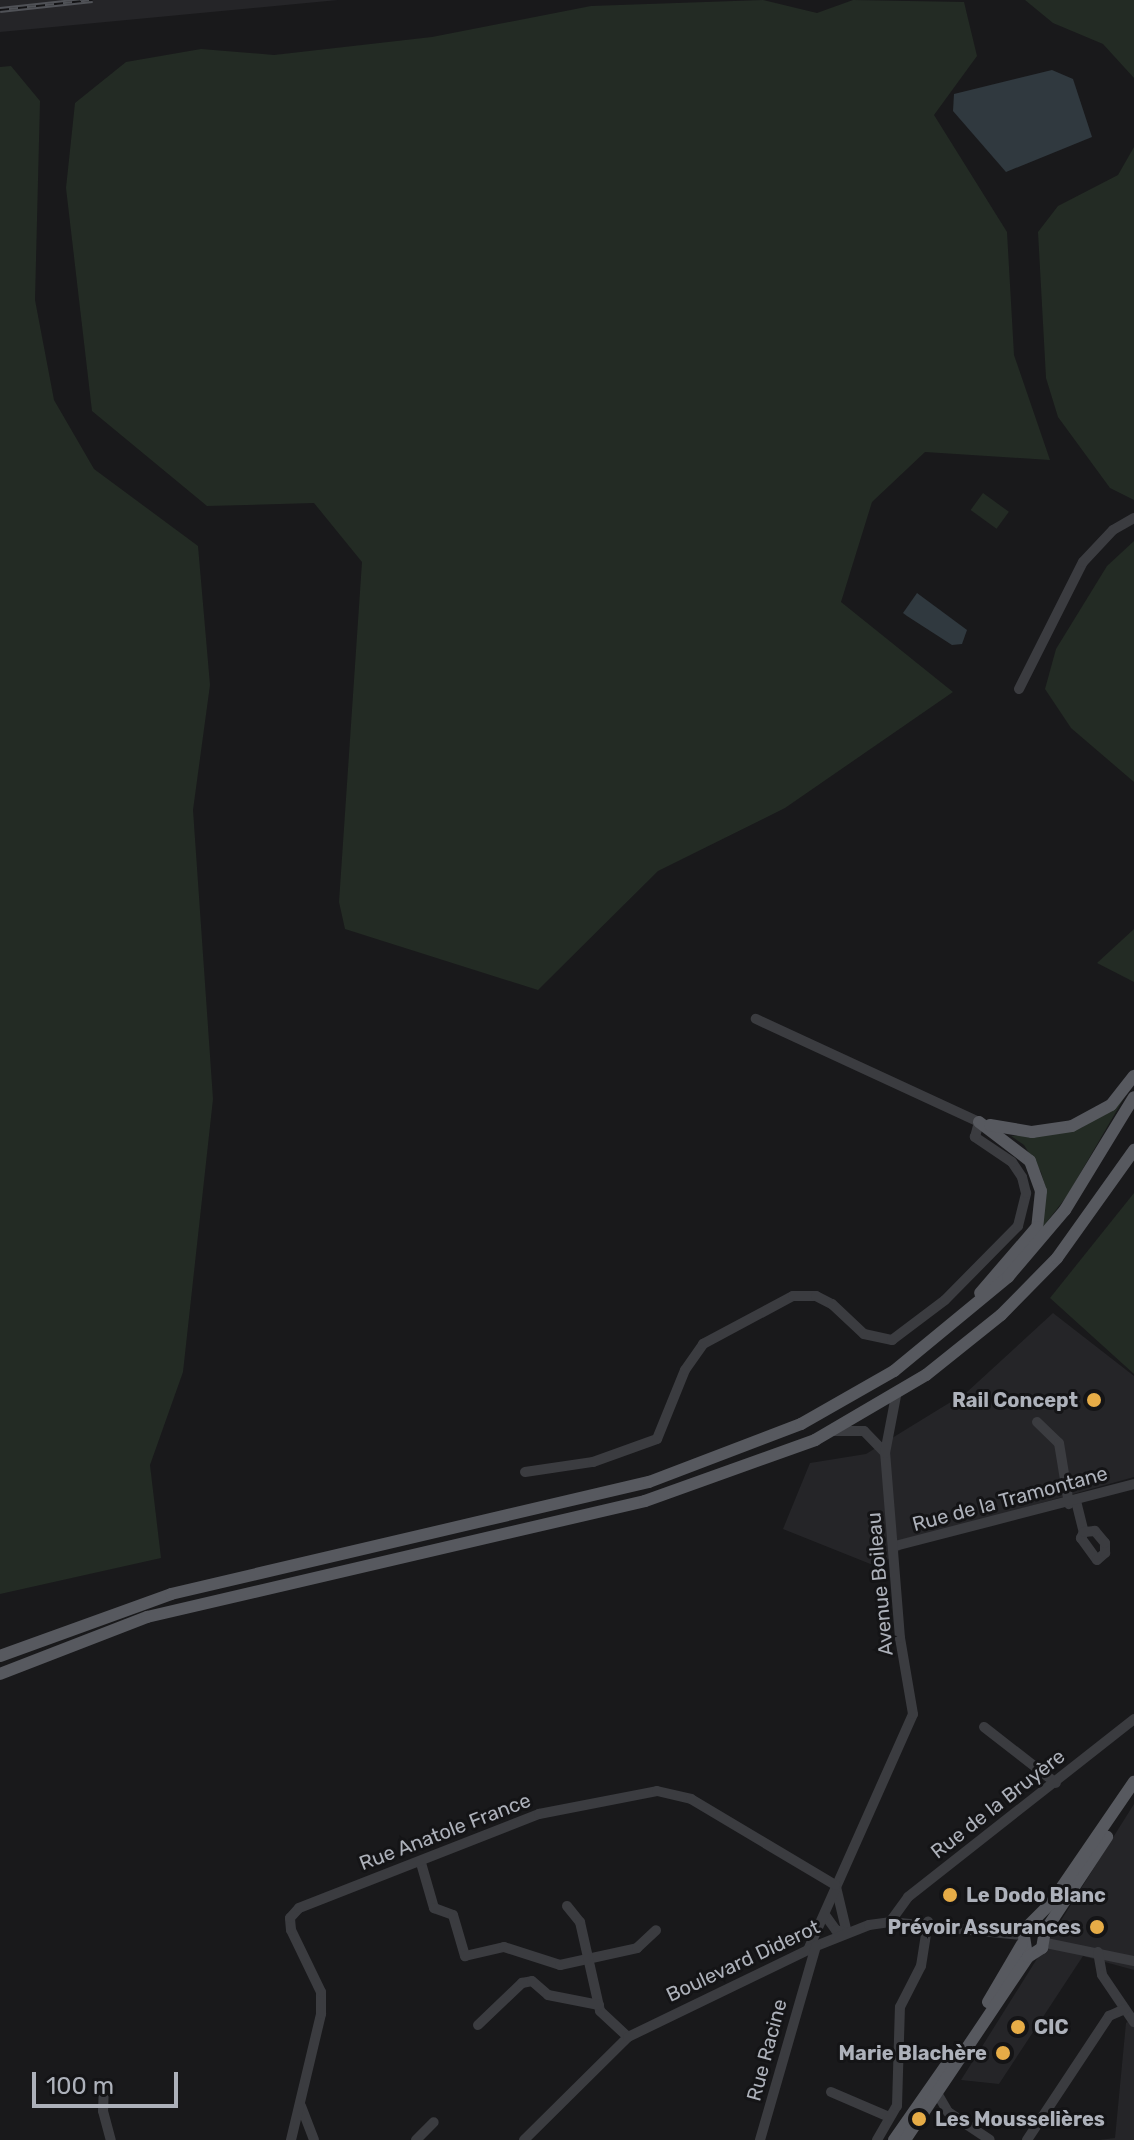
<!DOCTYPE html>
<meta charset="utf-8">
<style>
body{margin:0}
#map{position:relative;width:1134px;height:2140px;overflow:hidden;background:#19191b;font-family:Rubik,sans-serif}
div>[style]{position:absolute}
.built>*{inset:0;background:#252528}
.green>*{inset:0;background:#232b24;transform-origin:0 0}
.water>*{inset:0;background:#30393f}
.minor>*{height:10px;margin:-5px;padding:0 5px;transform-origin:5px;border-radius:5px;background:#3b3c40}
.major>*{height:12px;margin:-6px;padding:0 6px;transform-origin:6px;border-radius:6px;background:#57595f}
.rail>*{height:6px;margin-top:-3px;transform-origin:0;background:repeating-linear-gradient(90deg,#141416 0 9px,#505257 0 18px);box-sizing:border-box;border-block:2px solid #505257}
.dots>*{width:22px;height:22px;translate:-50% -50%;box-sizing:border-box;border:4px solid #141416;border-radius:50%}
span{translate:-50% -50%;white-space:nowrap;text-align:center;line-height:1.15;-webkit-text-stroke:6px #141416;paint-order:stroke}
.poi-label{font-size:20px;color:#adb1ba;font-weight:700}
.right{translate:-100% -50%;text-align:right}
.left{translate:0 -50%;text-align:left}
.street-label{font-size:20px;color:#adb1ba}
.scale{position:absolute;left:32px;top:2072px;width:146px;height:36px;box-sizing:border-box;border:4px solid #adb1ba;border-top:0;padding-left:10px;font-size:24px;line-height:28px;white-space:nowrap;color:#adb1ba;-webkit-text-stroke:6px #141416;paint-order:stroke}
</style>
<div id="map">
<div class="built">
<div style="clip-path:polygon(0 0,338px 0,0 32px)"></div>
<div style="clip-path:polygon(1053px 1313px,1134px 1376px,1134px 1477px,916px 1538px,878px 1567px,783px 1529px,810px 1463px,866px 1454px,967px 1392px)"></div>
<div style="clip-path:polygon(1134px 1804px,1134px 1970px,1083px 1956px,999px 2084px,961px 2080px)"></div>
<div style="clip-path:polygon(1134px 2017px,1134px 2140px,1099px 2140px,1115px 2138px,1126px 2023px)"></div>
</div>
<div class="green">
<div style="clip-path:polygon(763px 0,817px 13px,853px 0,964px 2px,977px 56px,934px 115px,1007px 232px,1014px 355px,1050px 460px,925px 452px,872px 502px,841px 602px,953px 692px,785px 808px,658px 871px,538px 990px,345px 929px,339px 902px,362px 562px,314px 503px,207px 506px,92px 411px,66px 188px,75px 103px,126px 62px,201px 49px,274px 55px,432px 37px,591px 6px)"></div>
<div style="clip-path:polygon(1025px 0,1134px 0,1134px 78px,1103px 44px,1053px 23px)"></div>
<div style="clip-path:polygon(11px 66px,40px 101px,35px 300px,54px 400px,94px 469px,198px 546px,210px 685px,193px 810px,213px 1099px,183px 1372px,150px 1465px,161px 1558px,0 1594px,0 67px)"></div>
<div style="clip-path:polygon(1134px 147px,1134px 500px,1110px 488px,1058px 417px,1046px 378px,1038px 232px,1058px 206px,1118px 175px)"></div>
<div style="left:983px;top:493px;width:32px;height:21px;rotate:36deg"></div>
<div style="clip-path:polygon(1134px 541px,1134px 782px,1071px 728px,1045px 689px,1056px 649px,1107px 566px)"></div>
<div style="clip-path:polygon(1134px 929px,1134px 982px,1097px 963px)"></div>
<div style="clip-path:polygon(1124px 1098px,1067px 1196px,1042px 1228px,1046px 1189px,1041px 1172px,1024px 1145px,1011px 1136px,1081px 1128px)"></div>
<div style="clip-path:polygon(1134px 1193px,1134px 1374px,1050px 1298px)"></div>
</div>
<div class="water">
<div style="clip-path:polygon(1052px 70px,1073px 79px,1092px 137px,1006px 172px,953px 111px,954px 94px)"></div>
<div style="clip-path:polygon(917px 593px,967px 630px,962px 644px,952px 645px,907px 616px,903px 613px)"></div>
</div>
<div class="minor">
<div style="left:1019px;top:689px;width:142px;rotate:-63.3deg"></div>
<div style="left:1083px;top:562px;width:44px;rotate:-46.8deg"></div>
<div style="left:1113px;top:530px;width:24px;rotate:-30deg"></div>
<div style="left:1037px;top:1422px;width:30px;rotate:44deg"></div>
<div style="left:1059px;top:1443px;width:62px;rotate:80.7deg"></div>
<div style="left:834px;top:1431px;width:30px"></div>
<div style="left:864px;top:1431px;width:30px;rotate:46deg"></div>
<div style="left:525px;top:1472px;width:69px;rotate:-8.4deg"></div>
<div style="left:593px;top:1462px;width:68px;rotate:-19.8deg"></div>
<div style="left:657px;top:1439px;width:74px;rotate:-67.9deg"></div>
<div style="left:685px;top:1370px;width:32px;rotate:-55deg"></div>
<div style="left:703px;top:1344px;width:102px;rotate:-28.1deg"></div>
<div style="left:793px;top:1296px;width:23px"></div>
<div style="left:816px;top:1296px;width:18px;rotate:27deg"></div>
<div style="left:832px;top:1304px;width:44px;rotate:43.2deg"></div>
<div style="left:864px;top:1334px;width:29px;rotate:12deg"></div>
<div style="left:892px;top:1340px;width:66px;rotate:-37deg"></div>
<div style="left:945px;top:1300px;width:104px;rotate:-45.4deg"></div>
<div style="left:1018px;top:1226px;width:34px;rotate:-76deg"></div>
<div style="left:1026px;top:1193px;width:16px;rotate:-104deg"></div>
<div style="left:1022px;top:1177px;width:18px;rotate:-124deg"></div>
<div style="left:1012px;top:1162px;width:45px;rotate:-146deg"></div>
<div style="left:975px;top:1137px;width:16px;rotate:-75deg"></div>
<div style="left:979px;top:1122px;width:246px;rotate:-155.2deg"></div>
<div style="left:1076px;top:1501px;width:32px;rotate:76deg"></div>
<div style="left:1084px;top:1532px;width:7px;rotate:117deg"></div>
<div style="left:1081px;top:1538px;width:27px;rotate:54deg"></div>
<div style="left:1097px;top:1560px;width:11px;rotate:-41deg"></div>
<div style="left:1105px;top:1553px;width:10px;rotate:-90deg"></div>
<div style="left:1105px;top:1543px;width:16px;rotate:-130deg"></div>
<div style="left:1095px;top:1531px;width:11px;rotate:175deg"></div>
<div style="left:895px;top:1546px;width:247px;rotate:-14.5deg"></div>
<div style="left:984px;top:1727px;width:91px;rotate:37.9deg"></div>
<div style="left:421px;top:1863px;width:47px;rotate:73.9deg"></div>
<div style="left:434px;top:1908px;width:20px;rotate:20deg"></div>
<div style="left:453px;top:1915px;width:43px;rotate:73.7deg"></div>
<div style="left:465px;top:1956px;width:40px;rotate:-13deg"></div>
<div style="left:504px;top:1947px;width:59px;rotate:17.8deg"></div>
<div style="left:560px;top:1965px;width:79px;rotate:-12.4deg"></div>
<div style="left:637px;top:1948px;width:26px;rotate:-43deg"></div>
<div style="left:836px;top:1887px;width:47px;rotate:76.6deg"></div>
<div style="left:567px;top:1906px;width:21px;rotate:51deg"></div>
<div style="left:580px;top:1922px;width:91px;rotate:77.3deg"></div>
<div style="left:600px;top:2011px;width:38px;rotate:43deg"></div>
<div style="left:825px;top:1915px;width:19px;rotate:54deg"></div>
<div style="left:836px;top:1930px;width:11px;rotate:15deg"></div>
<div style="left:890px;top:1922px;width:31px;rotate:-54deg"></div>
<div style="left:908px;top:1897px;width:288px;rotate:-38.2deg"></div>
<div style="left:1046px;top:1943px;width:90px;rotate:11.6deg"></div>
<div style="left:808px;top:1950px;width:258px;rotate:-66deg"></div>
<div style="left:913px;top:1714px;width:77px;rotate:-99.7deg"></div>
<div style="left:900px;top:1638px;width:186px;rotate:-94.6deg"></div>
<div style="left:885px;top:1453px;width:58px;rotate:-79.1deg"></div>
<div style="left:1098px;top:1952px;width:23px;rotate:80deg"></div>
<div style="left:1102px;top:1975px;width:57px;rotate:55.8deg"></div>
<div style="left:478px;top:2025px;width:61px;rotate:-43.7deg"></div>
<div style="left:522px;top:1983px;width:10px;rotate:-11deg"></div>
<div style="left:532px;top:1981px;width:21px;rotate:41deg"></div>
<div style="left:548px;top:1995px;width:52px;rotate:11.1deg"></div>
<div style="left:104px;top:2084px;width:27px;rotate:92deg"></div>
<div style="left:103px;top:2111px;width:30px;rotate:75deg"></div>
<div style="left:831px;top:2092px;width:63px;rotate:23.3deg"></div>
<div style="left:937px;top:2093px;width:22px;rotate:60deg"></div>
<div style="left:948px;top:2112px;width:50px;rotate:33.7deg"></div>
<div style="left:301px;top:2106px;width:36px;rotate:69deg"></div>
<div style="left:291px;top:2140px;width:130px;rotate:-76.6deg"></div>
<div style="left:321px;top:2014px;width:22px;rotate:-90deg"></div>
<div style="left:321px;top:1992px;width:69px;rotate:-115.8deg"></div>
<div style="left:291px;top:1930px;width:12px;rotate:-95deg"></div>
<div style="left:290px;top:1918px;width:13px;rotate:-48deg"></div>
<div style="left:299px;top:1908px;width:258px;rotate:-21.4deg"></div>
<div style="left:539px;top:1814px;width:120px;rotate:-11deg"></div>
<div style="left:657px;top:1791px;width:35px;rotate:13deg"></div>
<div style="left:691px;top:1799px;width:168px;rotate:30.8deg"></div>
<div style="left:416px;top:2140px;width:25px;rotate:-45deg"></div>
<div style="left:524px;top:2140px;width:146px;rotate:-44.7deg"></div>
<div style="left:628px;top:2037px;width:209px;rotate:-25.8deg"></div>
<div style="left:816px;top:1946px;width:57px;rotate:-21.6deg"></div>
<div style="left:869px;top:1925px;width:21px;rotate:-8deg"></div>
<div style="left:890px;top:1922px;width:132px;rotate:5.7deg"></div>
<div style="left:760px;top:2140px;width:202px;rotate:-73.9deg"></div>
<div style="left:877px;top:2140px;width:39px;rotate:-60deg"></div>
<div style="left:897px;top:2106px;width:99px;rotate:-88.3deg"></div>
<div style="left:900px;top:2007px;width:46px;rotate:-62.9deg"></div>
<div style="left:921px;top:1966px;width:45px;rotate:-81deg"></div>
<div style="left:1027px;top:2140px;width:149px;rotate:-56.5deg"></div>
<div style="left:1109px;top:2016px;width:17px;rotate:-24deg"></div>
</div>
<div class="major">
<div style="left:979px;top:1122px;width:64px;rotate:37.4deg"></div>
<div style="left:1030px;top:1161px;width:32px;rotate:70deg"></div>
<div style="left:1041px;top:1191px;width:36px;rotate:96deg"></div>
<div style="left:1037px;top:1227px;width:87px;rotate:130.8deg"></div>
<div style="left:990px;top:1125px;width:43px;rotate:9.5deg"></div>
<div style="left:1032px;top:1132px;width:40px;rotate:-8.5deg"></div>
<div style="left:1072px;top:1126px;width:44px;rotate:-28.3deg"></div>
<div style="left:1111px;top:1105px;width:37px;rotate:-52deg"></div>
<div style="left:0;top:1656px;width:182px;rotate:-19.9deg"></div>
<div style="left:171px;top:1594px;width:491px;rotate:-13.2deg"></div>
<div style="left:649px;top:1482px;width:163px;rotate:-20.9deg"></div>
<div style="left:801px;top:1424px;width:107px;rotate:-29.7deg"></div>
<div style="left:894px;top:1371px;width:148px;rotate:-39.5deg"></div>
<div style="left:1008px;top:1277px;width:88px;rotate:-49.6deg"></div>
<div style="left:1065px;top:1210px;width:132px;rotate:-58.6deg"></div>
<div style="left:0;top:1674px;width:158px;rotate:-21.2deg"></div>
<div style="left:147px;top:1617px;width:511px;rotate:-13.11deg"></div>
<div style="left:645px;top:1501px;width:181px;rotate:-19.7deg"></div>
<div style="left:815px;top:1440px;width:129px;rotate:-30.4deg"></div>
<div style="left:926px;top:1375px;width:96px;rotate:-38.7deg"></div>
<div style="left:1001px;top:1315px;width:80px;rotate:-45.5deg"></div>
<div style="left:1057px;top:1258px;width:133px;rotate:-54.5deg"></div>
<div style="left:1045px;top:1931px;width:113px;rotate:-56.6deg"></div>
<div style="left:1026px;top:1949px;width:18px;rotate:-99deg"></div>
<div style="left:1023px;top:1931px;width:40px;rotate:-45deg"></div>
<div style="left:1051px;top:1903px;width:147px;rotate:-55.6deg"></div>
<div style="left:988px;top:2002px;width:67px;rotate:-59.6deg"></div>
<div style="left:894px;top:2140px;width:89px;rotate:-55.1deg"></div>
<div style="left:905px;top:2140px;width:220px;rotate:-56.1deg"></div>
<div style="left:1028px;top:1957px;width:17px;rotate:-33deg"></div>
<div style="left:1042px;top:1948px;width:17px;rotate:-80deg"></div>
</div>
<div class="rail">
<div style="left:0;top:10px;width:93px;rotate:-6.2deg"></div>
</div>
<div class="dots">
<div style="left:1094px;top:1400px;background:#e6ac47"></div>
<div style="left:950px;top:1895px;background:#e6ac47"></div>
<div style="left:1097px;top:1927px;background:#e6ac47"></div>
<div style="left:1018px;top:2027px;background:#e6ac47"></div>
<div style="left:1003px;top:2053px;background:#e6ac47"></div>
<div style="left:919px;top:2119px;background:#e6ac47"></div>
</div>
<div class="poi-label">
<span class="right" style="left:1078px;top:1400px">Rail Concept</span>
<span class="left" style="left:966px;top:1895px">Le Dodo Blanc</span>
<span class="right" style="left:1081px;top:1927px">Prévoir Assurances</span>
<span class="left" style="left:1034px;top:2027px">CIC</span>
<span class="right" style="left:987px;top:2053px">Marie Blachère</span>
<span class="left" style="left:935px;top:2119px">Les Mousselières</span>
</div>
<div class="street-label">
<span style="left:1010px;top:1499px;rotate:-15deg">Rue de la Tramontane</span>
<span style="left:880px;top:1584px;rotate:-95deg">Avenue Boileau</span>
<span style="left:998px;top:1804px;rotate:-38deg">Rue de la Bruyère</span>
<span style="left:445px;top:1832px;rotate:-21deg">Rue Anatole France</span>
<span style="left:743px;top:1961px;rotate:-25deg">Boulevard Diderot</span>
<span style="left:767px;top:2050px;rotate:-75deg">Rue Racine</span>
</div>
<div class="scale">100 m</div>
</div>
